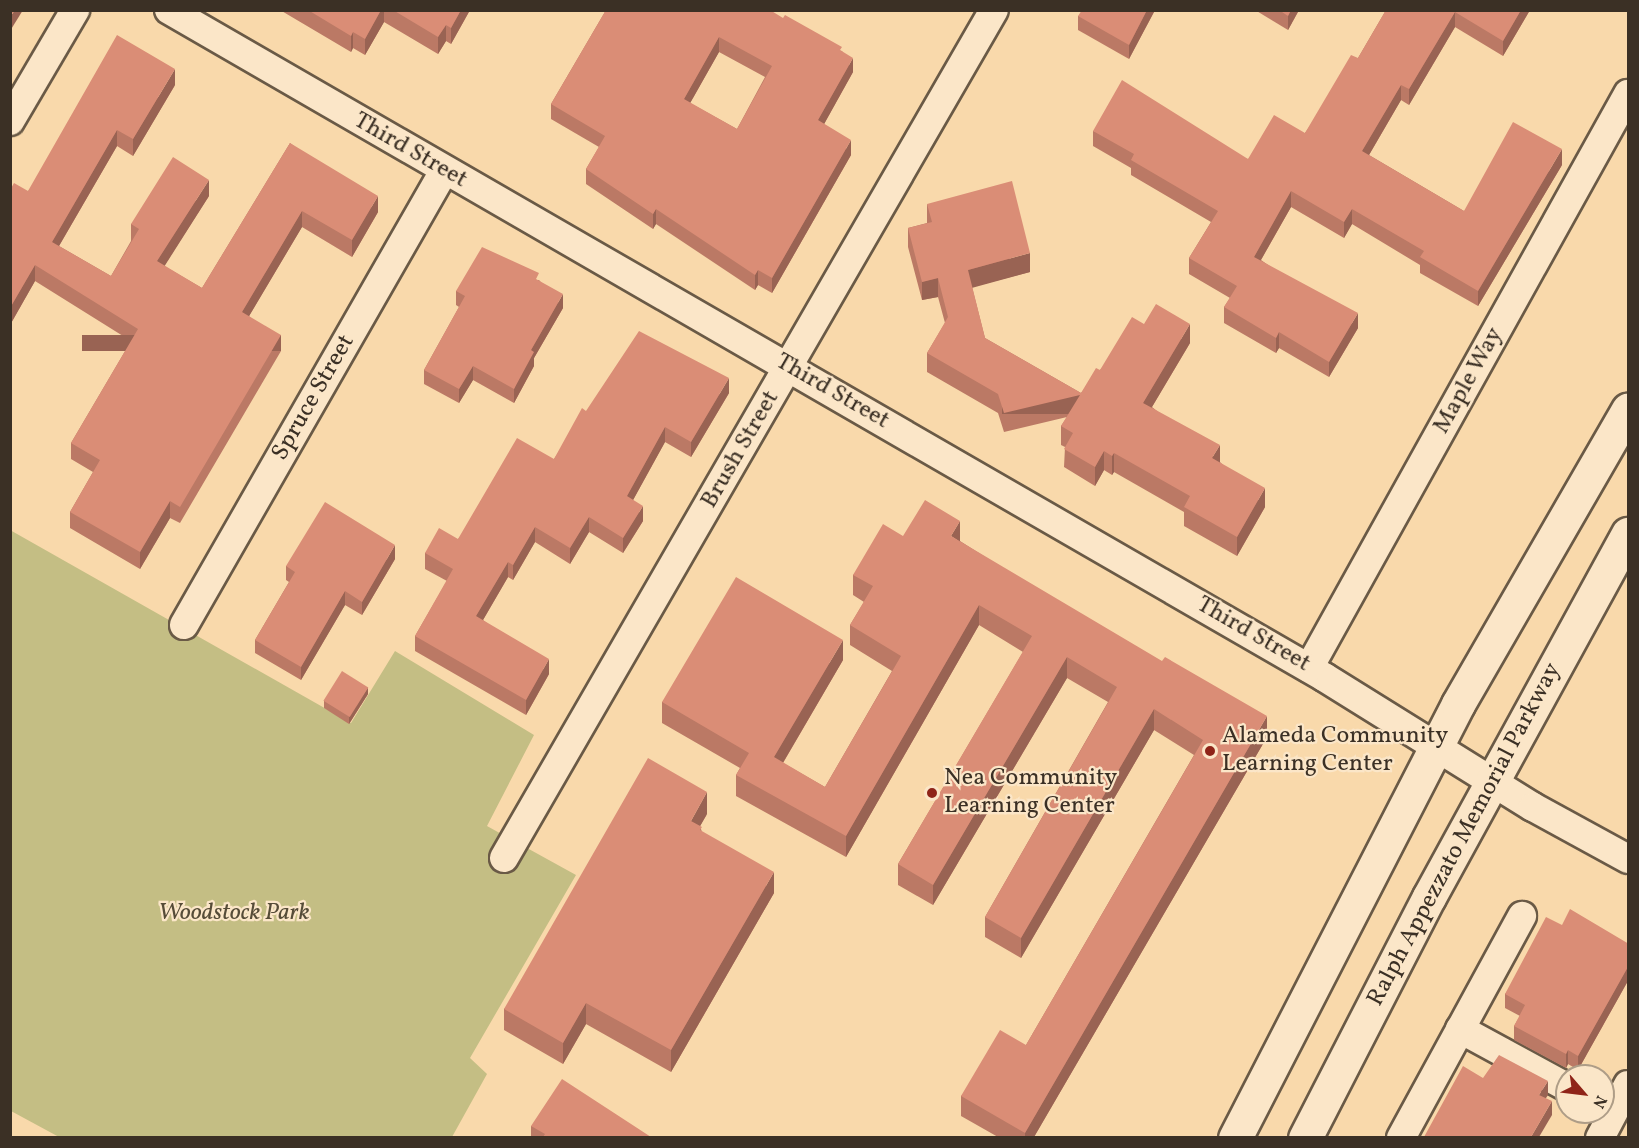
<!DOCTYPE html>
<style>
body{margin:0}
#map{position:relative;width:1639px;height:1148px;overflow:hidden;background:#f9d9ab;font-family:Vollkorn,serif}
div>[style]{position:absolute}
.green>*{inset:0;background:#c4be84}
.roads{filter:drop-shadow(2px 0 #6a5a46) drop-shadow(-2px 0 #6a5a46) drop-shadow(0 2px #6a5a46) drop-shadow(0 -2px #6a5a46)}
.street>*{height:28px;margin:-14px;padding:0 14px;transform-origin:14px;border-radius:14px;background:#fbe6c8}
.secondary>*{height:33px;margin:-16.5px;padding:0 16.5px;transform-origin:16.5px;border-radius:16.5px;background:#fbe6c8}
.wall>*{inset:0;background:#bb7965}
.shaded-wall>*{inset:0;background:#996353;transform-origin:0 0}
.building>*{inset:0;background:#da8d76;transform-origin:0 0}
.dots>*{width:16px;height:16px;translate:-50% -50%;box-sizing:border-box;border:3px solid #fbe6c8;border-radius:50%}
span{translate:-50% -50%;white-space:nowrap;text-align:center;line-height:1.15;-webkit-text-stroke:4.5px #fbe6c8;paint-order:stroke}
.street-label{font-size:24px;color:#3b3025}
.poi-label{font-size:24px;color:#3b3025}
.left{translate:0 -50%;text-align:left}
.park-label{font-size:24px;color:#564c38;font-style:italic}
.frame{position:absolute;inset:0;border:12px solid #3b3025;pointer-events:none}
.north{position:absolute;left:1555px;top:1064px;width:60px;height:60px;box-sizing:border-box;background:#fbe6c8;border:2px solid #ae9d87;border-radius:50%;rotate:118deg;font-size:16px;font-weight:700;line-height:24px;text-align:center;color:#3b3025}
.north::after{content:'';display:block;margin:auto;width:21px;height:27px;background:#8f2418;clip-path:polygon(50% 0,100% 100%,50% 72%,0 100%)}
</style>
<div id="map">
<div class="green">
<div style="clip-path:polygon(10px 530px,351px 723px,395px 651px,534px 735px,487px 826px,576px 875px,470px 1058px,487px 1074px,452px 1137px,59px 1137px,11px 1111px)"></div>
</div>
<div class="roads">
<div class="street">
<div style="left:169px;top:10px;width:1334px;rotate:30.01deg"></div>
<div style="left:1324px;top:677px;width:246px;rotate:31.9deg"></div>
<div style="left:1533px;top:807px;width:108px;rotate:28.7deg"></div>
<div style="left:10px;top:121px;width:129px;rotate:-59.6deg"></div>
<div style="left:184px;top:625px;width:523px;rotate:-60.2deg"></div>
<div style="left:1309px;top:668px;width:657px;rotate:-60.94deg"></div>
<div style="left:504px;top:858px;width:979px;rotate:-59.98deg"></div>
<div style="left:1460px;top:1029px;width:122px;rotate:28.5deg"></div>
<div style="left:1401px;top:1138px;width:253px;rotate:-61.4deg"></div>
<div style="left:1600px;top:1138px;width:60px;rotate:-62.2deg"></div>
</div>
<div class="secondary">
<div style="left:1235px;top:1138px;width:488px;rotate:-62.8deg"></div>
<div style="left:1458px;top:704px;width:340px;rotate:-60deg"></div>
<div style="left:1305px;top:1138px;width:271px;rotate:-62.8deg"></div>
<div style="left:1429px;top:897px;width:414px;rotate:-61.3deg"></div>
</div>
</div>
<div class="wall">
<div style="clip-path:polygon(280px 10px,470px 10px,451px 44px,446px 41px,438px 54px,384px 22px,365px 55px,353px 48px,351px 52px)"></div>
<div style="clip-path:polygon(evenodd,606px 10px,842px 51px,853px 72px,824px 124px,851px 155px,772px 293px,758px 285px,755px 290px,656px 224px,653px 229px,586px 184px,586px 169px,599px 147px,551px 119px,551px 104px,606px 10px,719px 52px,765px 77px,737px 129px,690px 103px,719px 52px)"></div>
<div style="clip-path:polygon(1155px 10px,1129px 59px,1078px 30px,1078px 16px)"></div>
<div style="clip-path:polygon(1255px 10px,1299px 10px,1288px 30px)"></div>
<div style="clip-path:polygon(1386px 10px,1530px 10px,1503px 56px,1455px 27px,1409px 105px,1401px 100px,1369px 155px,1464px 211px,1562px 165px,1478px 306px,1420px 273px,1420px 265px,1352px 224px,1344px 238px,1291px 207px,1261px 260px,1358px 328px,1329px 377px,1279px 348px,1276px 353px,1224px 323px,1224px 307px,1230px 298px,1189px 274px,1189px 258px,1211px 222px,1131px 175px,1131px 168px,1093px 146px,1093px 131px,1248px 159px,1305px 133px,1358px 58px)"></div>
<div style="clip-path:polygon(175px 85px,133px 156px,117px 146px,59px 246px,111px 276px,131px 241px,131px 224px,209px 196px,164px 266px,202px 288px,290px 143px,378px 212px,352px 257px,302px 227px,249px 316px,281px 351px,180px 523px,170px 518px,140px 569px,70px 528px,70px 512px,93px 472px,71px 459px,71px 443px,131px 341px,35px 281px,10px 325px,10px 190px,28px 191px)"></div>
<div style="clip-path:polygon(927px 204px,1030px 272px,972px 287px,985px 338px,1081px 393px,1100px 370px,1144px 324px,1190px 343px,1152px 407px,1220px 462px,1265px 507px,1237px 556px,1184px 526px,1184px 512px,1114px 472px,1112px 475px,1104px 470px,1095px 486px,1064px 467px,1065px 447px,1061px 445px,1061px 426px,1067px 417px,1004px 432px,998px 413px,927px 372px,927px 353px,945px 323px,938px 297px,922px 300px,908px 247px,908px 228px,927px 223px)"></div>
<div style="clip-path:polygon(539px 280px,563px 308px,534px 358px,534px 366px,514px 403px,473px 380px,459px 403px,424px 384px,424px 370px,459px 307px,456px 305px,456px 291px)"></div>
<div style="clip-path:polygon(729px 393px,691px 457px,665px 442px,633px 500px,643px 521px,623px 553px,589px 532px,570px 564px,535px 542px,513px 580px,508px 577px,483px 620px,549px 674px,526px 715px,415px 651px,415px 636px,447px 581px,425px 569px,425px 553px,458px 539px,554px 459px,586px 411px)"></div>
<div style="clip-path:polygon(903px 536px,960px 541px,1267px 737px,1034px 1137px,998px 1137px,961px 1116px,961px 1096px,1026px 1045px,1194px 755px,1154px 730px,1021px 958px,985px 937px,985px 917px,1108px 702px,1067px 678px,933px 905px,898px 885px,898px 864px,1023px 652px,979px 625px,846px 857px,736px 796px,736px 775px,740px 768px,662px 723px,662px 702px,843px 660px,783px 763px,825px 787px,892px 671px,850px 645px,850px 625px,864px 602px,853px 595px,853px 575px)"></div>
<div style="clip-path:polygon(395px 559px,362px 615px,345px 605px,301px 680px,255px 653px,255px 640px,289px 582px,286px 580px,286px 566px)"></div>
<div style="clip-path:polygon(368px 694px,349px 724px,324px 708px,324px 701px)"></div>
<div style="clip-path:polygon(707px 814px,700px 826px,702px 832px,774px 893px,671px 1072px,586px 1024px,563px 1064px,504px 1030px,504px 1009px)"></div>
<div style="clip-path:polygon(1562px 925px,1629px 944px,1629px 979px,1578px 1070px,1568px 1064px,1566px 1068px,1514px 1040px,1514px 1026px,1520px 1016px,1505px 1008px,1505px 994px)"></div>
<div style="clip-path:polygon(531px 1126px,651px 1137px,531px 1137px)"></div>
</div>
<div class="shaded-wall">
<div style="clip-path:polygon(15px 10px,23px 10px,10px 31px,10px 17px)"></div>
<div style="clip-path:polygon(381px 10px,384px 10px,384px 22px,365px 55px,365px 39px)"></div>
<div style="clip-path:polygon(461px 10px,470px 10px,451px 44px,451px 28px)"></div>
<div style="clip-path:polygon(1147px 10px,1155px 10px,1129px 59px,1129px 45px)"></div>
<div style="clip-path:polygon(1291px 10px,1299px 10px,1288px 30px,1288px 16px)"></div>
<div style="clip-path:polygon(1521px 10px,1530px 10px,1503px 56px,1503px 41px)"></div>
<div style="clip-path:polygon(1455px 12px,1455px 27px,1409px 105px,1409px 89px)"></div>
<div style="clip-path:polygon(446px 25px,446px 41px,438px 54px,438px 37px)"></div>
<div style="clip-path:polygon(353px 32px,353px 48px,351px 52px,351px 36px)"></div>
<div style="clip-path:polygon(719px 37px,719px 52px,684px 114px,684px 99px)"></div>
<div style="clip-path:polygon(853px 58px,853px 72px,818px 135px,818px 120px)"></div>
<div style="clip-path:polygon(175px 69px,175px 85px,133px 156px,133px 139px)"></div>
<div style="clip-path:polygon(1401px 85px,1401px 100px,1362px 167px,1362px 151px)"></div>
<div style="clip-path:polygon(117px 130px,117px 146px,52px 258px,52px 242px)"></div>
<div style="clip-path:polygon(851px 140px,851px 155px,772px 293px,772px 278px)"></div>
<div style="clip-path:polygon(1562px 149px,1562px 165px,1478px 306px,1478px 291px)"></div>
<div style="clip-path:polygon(209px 180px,209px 196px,157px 278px,157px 261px)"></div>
<div style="clip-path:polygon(1291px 191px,1291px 207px,1254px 272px,1254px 257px)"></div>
<div style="clip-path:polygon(378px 196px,378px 212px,352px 257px,352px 240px)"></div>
<div style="clip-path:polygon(656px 209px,656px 224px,653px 229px,653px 214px)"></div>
<div style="clip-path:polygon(1352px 209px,1352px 224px,1344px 238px,1344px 222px)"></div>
<div style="clip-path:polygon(302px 211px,302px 227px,242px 328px,242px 312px)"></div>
<div style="clip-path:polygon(1030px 253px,1030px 272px,968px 289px,968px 270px)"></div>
<div style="clip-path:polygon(35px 265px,35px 281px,10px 325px,10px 308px)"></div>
<div style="clip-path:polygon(758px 270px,758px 285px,755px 290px,755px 275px)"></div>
<div style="clip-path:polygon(938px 278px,938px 297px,922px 300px,922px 282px)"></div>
<div style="clip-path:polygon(563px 294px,563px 308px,534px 358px,534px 366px,514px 403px,514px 389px,531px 350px)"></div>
<div style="clip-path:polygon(1358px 313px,1358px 328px,1329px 377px,1329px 362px)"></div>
<div style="clip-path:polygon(1190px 324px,1190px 343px,1143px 422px,1143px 403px)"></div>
<div style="clip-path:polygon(1279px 332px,1279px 348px,1276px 353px,1276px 338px)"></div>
<div style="left:281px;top:335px;width:16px;height:199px;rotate:90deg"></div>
<div style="clip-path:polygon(473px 366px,473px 380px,459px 403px,459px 389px)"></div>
<div style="clip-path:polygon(729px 378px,729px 393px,691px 457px,691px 442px)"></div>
<div style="left:1080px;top:395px;width:19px;height:78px;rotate:90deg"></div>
<div style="clip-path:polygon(665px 427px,665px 442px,627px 511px,627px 496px)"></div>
<div style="clip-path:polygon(1220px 445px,1220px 464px,1212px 458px)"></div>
<div style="clip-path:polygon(1104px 451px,1104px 470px,1095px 486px,1095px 467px)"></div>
<div style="clip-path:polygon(1114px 453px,1114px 472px,1112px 475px,1112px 456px)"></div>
<div style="clip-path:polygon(1265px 488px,1265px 507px,1237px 556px,1237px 537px)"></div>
<div style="clip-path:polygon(170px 501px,170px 518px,140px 569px,140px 552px)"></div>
<div style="clip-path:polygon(643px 506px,643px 521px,623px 553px,623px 538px)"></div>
<div style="clip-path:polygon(589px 517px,589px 532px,570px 564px,570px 548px)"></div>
<div style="clip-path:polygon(960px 521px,960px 542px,951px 536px)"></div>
<div style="clip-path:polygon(535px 527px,535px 542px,513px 580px,513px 565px)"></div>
<div style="clip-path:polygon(395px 545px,395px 559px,362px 615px,362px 602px)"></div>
<div style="clip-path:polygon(508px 562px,508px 577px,476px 632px,476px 616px)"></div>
<div style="clip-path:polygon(345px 591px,345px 605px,301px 680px,301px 667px)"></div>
<div style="clip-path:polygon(979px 605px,979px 625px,846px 857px,846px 836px)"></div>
<div style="clip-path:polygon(843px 640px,843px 660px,774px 778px,774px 757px)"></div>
<div style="clip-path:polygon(1067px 657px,1067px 678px,933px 905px,933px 885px)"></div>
<div style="clip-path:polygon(549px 659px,549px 674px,526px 715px,526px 700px)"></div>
<div style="clip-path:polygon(368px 687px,368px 694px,349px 724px,349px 717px)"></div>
<div style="clip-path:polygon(1154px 709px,1154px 730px,1021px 958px,1021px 938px)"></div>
<div style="clip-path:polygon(1267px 716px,1267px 737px,1034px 1137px,1025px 1137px,1025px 1133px)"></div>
<div style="clip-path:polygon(707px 792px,707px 814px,691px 842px,691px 821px)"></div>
<div style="clip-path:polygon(774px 872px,774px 893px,671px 1072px,671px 1050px)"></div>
<div style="clip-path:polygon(1629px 965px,1629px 979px,1578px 1070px,1578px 1056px)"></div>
<div style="clip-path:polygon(586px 1003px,586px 1024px,563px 1064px,563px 1043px)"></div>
<div style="clip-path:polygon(1568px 1050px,1568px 1064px,1566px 1068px,1566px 1054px)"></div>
<div style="clip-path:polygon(1548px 1081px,1548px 1095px,1539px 1109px,1539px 1095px)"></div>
<div style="clip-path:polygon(1552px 1101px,1552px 1115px,1539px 1137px,1531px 1137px)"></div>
</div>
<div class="building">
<div style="clip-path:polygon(10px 10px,15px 10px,10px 17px)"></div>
<div style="clip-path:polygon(308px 10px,381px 10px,365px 39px,353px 32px,351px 36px)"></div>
<div style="clip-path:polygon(393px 10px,461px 10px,451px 28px,446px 25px,438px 37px)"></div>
<div style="clip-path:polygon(evenodd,606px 10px,770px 10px,783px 18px,785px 15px,842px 47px,840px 50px,853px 58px,818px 120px,851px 140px,772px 278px,758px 270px,755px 275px,656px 209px,653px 214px,586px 169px,605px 136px,551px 104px,606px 10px,719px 37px,772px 66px,737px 129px,684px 99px,719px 37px)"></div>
<div style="clip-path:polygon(1082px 10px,1147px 10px,1129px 45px,1078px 16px)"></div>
<div style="clip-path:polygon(1279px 10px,1291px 10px,1288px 16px)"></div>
<div style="clip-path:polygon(1386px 10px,1521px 10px,1503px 41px,1455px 12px,1409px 89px,1401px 85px,1362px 151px,1464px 211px,1513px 122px,1562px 149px,1478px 291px,1420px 257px,1424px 251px,1352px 209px,1344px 222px,1291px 191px,1254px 257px,1358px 313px,1329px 362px,1279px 332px,1276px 338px,1224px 307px,1237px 286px,1189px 258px,1218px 211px,1131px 160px,1134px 154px,1093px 131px,1122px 80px,1248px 159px,1274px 115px,1305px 133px,1351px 55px,1358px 58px)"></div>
<div style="clip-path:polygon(117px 35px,175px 69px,133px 139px,117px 130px,52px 242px,111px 276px,139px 229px,131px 224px,173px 157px,209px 180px,157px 261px,202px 288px,290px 143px,378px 196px,352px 240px,302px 211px,242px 312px,281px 335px,180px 507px,170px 501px,140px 552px,70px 512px,100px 460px,71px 443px,138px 329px,35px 265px,10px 308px,10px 190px,14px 183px,28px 191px)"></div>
<div style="clip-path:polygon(1012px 181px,1030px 253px,968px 270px,985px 338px,1081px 393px,1096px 368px,1100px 370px,1132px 317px,1144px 324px,1156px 304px,1190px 324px,1143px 403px,1220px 445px,1212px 458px,1265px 488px,1237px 537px,1184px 507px,1190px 496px,1114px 453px,1112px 456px,1104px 451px,1095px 467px,1064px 449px,1073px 433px,1061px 426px,1080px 395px,1004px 413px,998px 394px,927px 353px,948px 317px,938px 278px,922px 282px,908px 228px,932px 222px,927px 204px)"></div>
<div style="clip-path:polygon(482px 247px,539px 273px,536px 279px,563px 294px,531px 350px,534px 352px,514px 389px,473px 366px,459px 389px,424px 370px,465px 296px,456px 291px)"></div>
<div style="clip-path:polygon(639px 331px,729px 378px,691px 442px,665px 427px,627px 496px,643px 506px,623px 538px,589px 517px,570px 548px,535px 527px,513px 565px,508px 562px,476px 616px,549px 659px,526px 700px,415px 636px,453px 569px,425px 553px,439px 528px,458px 539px,517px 438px,554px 459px,582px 408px,586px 411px)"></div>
<div style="clip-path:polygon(925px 500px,960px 521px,951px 536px,1162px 661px,1165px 657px,1267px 716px,1025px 1133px,961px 1096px,1000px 1030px,1026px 1045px,1203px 740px,1154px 709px,1021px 938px,985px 917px,1117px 687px,1067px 657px,933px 885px,898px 864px,1032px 636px,979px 605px,846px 836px,736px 775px,749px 753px,662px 702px,736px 577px,843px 640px,774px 757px,825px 787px,901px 656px,850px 625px,873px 586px,853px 575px,883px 524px,903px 536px)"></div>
<div style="clip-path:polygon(325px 502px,395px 545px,362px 602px,345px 591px,301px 667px,255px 640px,295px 572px,286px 566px)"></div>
<div style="left:342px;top:671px;width:31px;height:35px;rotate:32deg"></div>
<div style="clip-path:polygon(648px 758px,707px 792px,691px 821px,702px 827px,700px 830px,774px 872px,671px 1050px,586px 1003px,563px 1043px,504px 1009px)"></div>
<div style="clip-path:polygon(1570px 909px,1629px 944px,1629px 965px,1578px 1056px,1568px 1050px,1566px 1054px,1514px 1026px,1525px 1005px,1505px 994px,1546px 917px,1562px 925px)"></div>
<div style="clip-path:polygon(1499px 1055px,1548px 1081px,1539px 1095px,1552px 1101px,1531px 1137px,1424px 1137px,1463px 1066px,1483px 1078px)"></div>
<div style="clip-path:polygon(562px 1079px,651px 1137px,543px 1137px,545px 1134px,531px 1126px)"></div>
</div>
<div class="dots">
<div style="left:1210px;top:751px;background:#8f2418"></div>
<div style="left:932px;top:793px;background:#8f2418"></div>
</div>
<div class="street-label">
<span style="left:410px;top:151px;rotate:30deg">Third Street</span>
<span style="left:1469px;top:381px;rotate:-61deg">Maple Way</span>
<span style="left:832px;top:392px;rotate:30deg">Third Street</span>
<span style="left:314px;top:398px;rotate:-60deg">Spruce Street</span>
<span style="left:741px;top:450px;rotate:-60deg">Brush Street</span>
<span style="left:1253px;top:635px;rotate:30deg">Third Street</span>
<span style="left:1465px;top:835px;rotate:-62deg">Ralph Appezzato Memorial Parkway</span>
</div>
<div class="poi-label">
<span class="left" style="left:1222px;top:751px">Alameda Community<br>Learning Center</span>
<span class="left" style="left:944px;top:793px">Nea Community<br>Learning Center</span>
</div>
<div class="park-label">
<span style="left:234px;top:914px">Woodstock Park</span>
</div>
<div class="frame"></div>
<div class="north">N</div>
</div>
